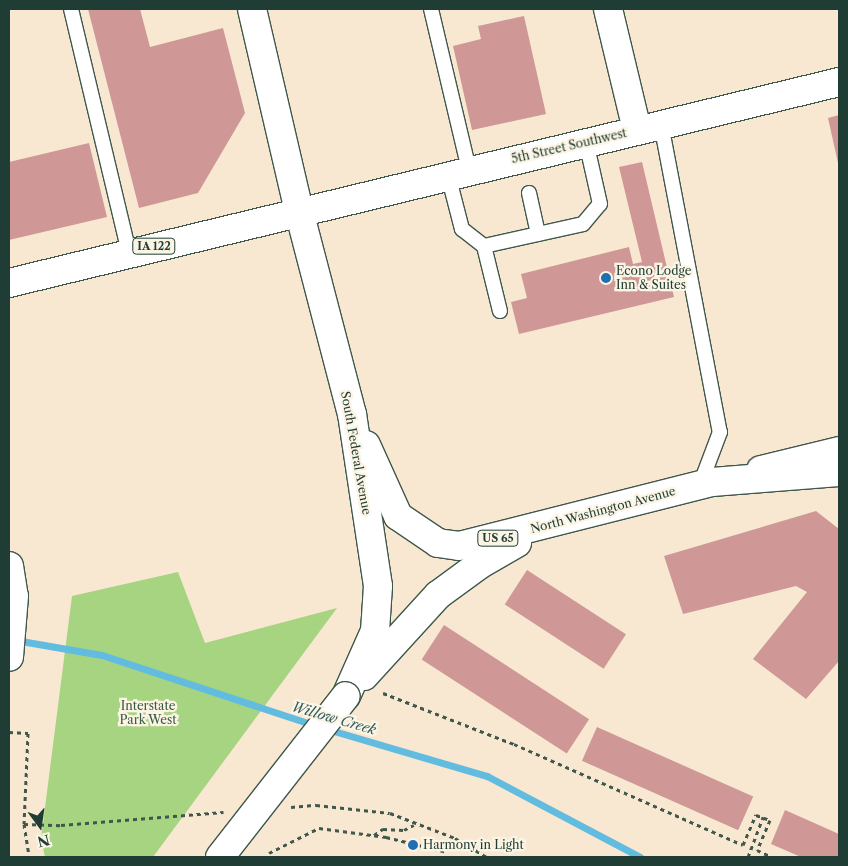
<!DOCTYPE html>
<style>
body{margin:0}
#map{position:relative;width:848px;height:866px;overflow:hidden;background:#f8e8d1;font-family:"Libre Caslon Text",serif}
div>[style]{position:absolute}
.green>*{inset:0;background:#a6d481}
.stream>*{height:7px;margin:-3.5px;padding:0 3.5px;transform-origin:3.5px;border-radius:3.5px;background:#62bce0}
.building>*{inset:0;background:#cf9896;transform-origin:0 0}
.path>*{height:3px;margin-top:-1.5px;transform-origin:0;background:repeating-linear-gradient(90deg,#40574c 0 4px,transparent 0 8px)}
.roads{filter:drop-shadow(1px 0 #40574c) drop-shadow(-1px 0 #40574c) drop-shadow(0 1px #40574c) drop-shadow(0 -1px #40574c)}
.service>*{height:14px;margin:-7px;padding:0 7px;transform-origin:7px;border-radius:7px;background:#fff}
.minor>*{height:28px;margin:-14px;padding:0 14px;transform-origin:14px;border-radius:14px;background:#fff}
.primary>*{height:28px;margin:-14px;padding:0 14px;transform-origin:14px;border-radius:14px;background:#fff}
.bridges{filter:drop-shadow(1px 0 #40574c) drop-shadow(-1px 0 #40574c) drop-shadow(0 1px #40574c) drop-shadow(0 -1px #40574c)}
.primary-bridge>*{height:28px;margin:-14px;padding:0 14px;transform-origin:14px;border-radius:14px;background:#fff}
.dots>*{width:14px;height:14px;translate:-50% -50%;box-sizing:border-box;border:2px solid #fcf5e5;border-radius:50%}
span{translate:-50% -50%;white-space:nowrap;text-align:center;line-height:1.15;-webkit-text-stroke:4.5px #fcf5e5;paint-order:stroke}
.shield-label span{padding:1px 4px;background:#fcf5e5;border:1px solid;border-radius:4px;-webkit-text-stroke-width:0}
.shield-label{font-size:11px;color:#1f3d34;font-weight:700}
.street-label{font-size:12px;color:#1f3d34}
.poi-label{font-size:12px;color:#1f3d34}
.left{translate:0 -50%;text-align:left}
.park-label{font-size:12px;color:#3a5b43}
.water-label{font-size:14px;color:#305d5f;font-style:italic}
.frame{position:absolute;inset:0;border:10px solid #1f3d34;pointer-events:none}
.north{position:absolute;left:15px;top:801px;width:50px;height:50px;-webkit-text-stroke:4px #fcf5e5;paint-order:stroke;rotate:166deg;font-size:14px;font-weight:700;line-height:20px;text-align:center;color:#1f3d34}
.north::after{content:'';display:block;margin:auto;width:18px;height:22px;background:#1f3d34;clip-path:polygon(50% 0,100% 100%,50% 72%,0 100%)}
</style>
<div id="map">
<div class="green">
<div style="clip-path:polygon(178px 572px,205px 643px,337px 608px,153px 857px,45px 857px,41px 839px,72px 596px)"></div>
</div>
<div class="stream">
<div style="left:15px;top:640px;width:88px;rotate:9.8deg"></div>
<div style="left:102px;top:655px;width:223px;rotate:18.3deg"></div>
<div style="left:327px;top:729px;width:167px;rotate:16.4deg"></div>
<div style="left:487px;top:776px;width:173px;rotate:27.9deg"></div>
</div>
<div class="building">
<div style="clip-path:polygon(88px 9px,140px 9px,150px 47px,223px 28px,245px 113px,198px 193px,139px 208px)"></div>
<div style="clip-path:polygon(524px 16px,546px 114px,472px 130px,453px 46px,481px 39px,478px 26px)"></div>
<div style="clip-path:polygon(839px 115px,839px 163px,838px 163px,828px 118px)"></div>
<div style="clip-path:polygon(89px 143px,107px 217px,9px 240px,9px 162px)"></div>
<div style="clip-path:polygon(642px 162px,674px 297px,519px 334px,511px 302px,527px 298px,521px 274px,629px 247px,633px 264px,642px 262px,619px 167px)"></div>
<div style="clip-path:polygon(816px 511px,839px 529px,839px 661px,806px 699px,753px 659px,807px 592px,796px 586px,683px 614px,664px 556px)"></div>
<div style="left:527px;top:570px;width:118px;height:41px;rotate:33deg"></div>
<div style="left:444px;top:625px;width:173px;height:41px;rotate:33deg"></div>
<div style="left:597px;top:727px;width:171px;height:37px;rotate:24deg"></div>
<div style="clip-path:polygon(785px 810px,839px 834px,839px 857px,801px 857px,771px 844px)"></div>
</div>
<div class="path">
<div style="left:383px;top:693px;width:141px;rotate:21.3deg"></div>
<div style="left:514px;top:744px;width:250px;rotate:23.8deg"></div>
<div style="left:743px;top:845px;width:33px;rotate:-67deg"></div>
<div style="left:756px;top:815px;width:15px;rotate:20deg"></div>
<div style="left:770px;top:820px;width:33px;rotate:113deg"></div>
<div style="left:757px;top:850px;width:17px;rotate:25deg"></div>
<div style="left:9px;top:732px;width:19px;rotate:3deg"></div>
<div style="left:28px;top:733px;width:91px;rotate:92.5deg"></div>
<div style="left:24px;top:824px;width:33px;rotate:81deg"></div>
<div style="left:291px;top:807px;width:25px;rotate:-5deg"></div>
<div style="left:316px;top:805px;width:74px;rotate:6.2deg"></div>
<div style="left:390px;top:813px;width:70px;rotate:21deg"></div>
<div style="left:455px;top:838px;width:37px;rotate:31deg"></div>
<div style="left:24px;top:824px;width:37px;rotate:2deg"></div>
<div style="left:61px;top:825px;width:163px;rotate:-4.6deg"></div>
<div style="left:374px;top:835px;width:11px;rotate:-34deg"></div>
<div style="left:383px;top:829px;width:21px;rotate:3deg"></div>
<div style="left:404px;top:830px;width:11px;rotate:-27deg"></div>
<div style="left:269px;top:853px;width:56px;rotate:-26.6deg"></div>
<div style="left:319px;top:828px;width:68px;rotate:7.7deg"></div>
<div style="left:386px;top:837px;width:63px;rotate:13.8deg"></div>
<div style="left:748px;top:857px;width:43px;rotate:-69.4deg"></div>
</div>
<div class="roads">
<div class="service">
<div style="left:71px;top:9px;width:250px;rotate:76.6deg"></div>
<div style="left:431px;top:9px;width:165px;rotate:76.7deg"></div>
<div style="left:661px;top:124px;width:314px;rotate:79.2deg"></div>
<div style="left:720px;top:432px;width:57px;rotate:110.7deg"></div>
<div style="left:448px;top:175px;width:56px;rotate:75.5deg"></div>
<div style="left:462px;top:229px;width:28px;rotate:38deg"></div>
<div style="left:484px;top:246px;width:101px;rotate:-12.5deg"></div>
<div style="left:583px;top:224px;width:26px;rotate:-50deg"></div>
<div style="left:600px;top:204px;width:64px;rotate:-102.7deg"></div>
<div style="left:529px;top:193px;width:42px;rotate:77.6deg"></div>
<div style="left:484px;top:246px;width:67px;rotate:76.2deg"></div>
</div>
<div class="minor">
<div style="left:608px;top:9px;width:124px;rotate:76.5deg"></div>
<div style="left:761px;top:470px;width:80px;rotate:-13.7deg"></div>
<div style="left:9px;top:566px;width:30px;rotate:81deg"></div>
<div style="left:14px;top:596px;width:61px;rotate:94.7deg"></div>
</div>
<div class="primary">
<div style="left:252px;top:9px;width:207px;rotate:76.9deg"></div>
<div style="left:299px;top:211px;width:210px;rotate:75.4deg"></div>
<div style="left:352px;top:414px;width:174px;rotate:81.4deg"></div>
<div style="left:378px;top:586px;width:45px;rotate:93.8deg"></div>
<div style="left:375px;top:631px;width:71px;rotate:114deg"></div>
<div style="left:9px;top:283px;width:854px;rotate:-13.61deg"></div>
<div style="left:366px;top:445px;width:78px;rotate:65.7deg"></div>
<div style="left:398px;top:516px;width:48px;rotate:34deg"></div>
<div style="left:438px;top:543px;width:21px;rotate:8deg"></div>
<div style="left:459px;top:546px;width:261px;rotate:-14.2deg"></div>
<div style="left:712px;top:482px;width:127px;rotate:-4.5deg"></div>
<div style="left:364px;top:676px;width:110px;rotate:-47.6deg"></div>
<div style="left:438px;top:595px;width:51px;rotate:-36.2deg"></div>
<div style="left:479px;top:565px;width:44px;rotate:-30.1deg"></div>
</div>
</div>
<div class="bridges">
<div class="primary-bridge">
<div style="left:220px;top:857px;width:204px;rotate:-52deg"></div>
</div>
</div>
<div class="dots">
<div style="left:606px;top:278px;background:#1f6fb2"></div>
<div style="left:413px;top:845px;background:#1f6fb2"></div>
</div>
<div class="shield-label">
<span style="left:154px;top:246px">IA 122</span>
<span style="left:498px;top:538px">US 65</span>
</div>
<div class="street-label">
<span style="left:569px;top:146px;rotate:-13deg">5th Street Southwest</span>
<span style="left:356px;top:453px;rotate:80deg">South Federal Avenue</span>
<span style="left:603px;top:510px;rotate:-15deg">North Washington Avenue</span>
</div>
<div class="poi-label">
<span class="left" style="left:616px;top:278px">Econo Lodge<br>Inn &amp; Suites</span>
<span class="left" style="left:423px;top:845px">Harmony in Light</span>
</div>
<div class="park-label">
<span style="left:148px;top:713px">Interstate<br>Park West</span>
</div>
<div class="water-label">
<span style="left:334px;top:718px;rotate:16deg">Willow Creek</span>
</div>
<div class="frame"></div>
<div class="north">N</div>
</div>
